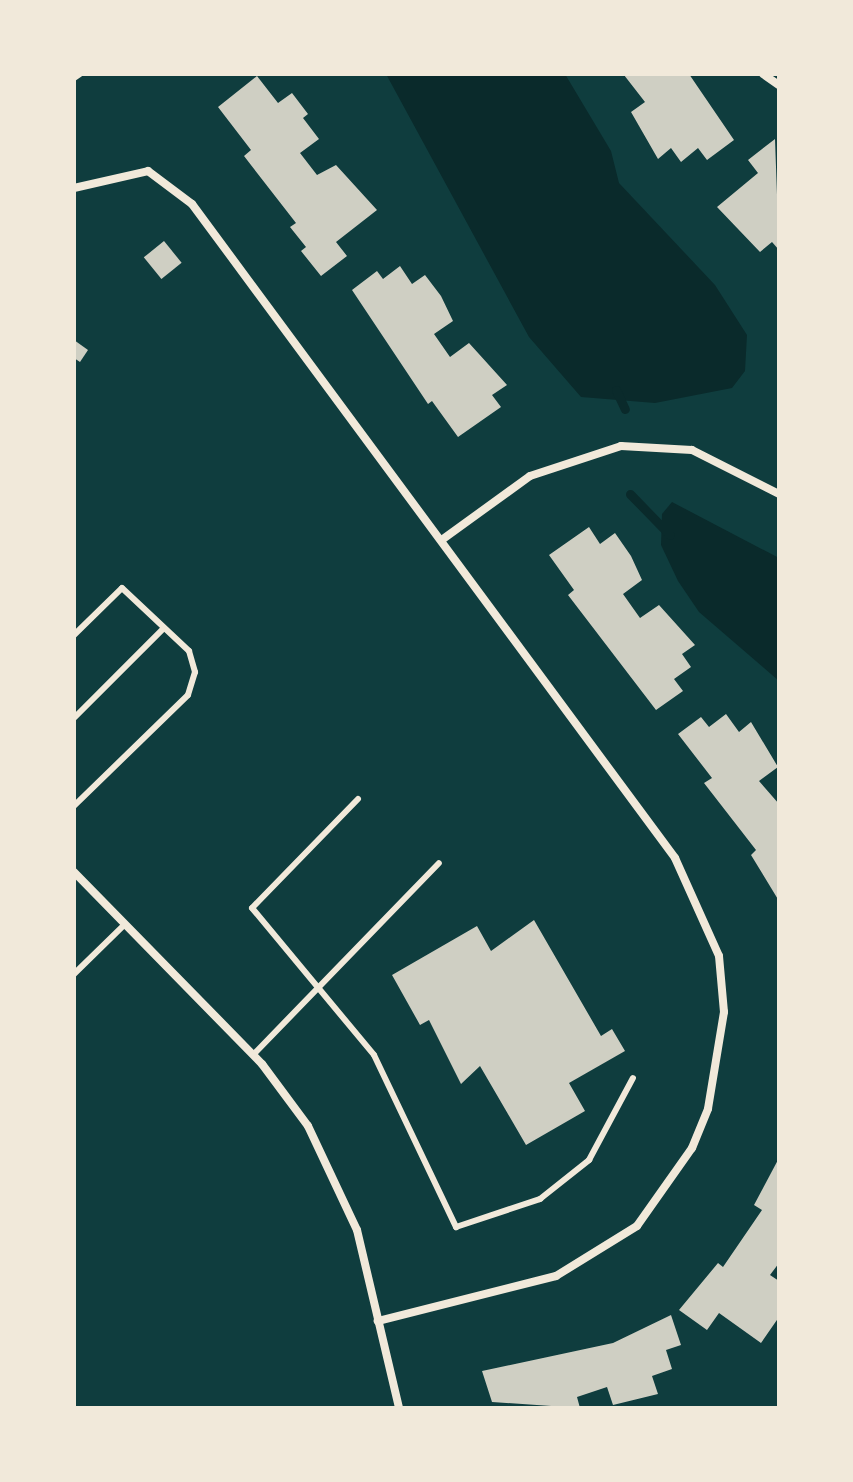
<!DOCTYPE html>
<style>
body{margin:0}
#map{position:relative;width:853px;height:1482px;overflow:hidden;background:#0f3d3e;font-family:Mulish,sans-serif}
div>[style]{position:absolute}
.water>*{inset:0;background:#0a2a2b}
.stream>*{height:9px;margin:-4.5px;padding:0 4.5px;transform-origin:4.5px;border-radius:4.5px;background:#0a2a2b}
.building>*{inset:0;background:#cfcfc3;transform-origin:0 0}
.service>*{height:6px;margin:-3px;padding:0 3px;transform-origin:3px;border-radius:3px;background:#f1e9da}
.minor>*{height:8px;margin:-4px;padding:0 4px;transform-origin:4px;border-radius:4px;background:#f1e9da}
span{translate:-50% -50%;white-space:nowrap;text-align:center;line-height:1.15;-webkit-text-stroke:6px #f1e9da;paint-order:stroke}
.frame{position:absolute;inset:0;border:76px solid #f1e9da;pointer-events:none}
</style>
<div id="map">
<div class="water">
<div style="clip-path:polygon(386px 74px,565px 74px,611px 151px,619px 183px,715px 285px,747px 335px,745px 371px,732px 388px,655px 403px,581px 397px,529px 337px)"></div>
<div style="clip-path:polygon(672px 502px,779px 558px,779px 681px,699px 612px,678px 581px,661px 545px,662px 514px)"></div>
</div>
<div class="stream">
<div style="left:616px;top:390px;width:21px;rotate:65deg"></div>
<div style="left:630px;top:494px;width:57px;rotate:45.7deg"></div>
</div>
<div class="building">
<div style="clip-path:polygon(613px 74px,689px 74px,734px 140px,707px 160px,698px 148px,681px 162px,671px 148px,658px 159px,631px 112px,645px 102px,624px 75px)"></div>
<div style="clip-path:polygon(257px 76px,278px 103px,292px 93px,308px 114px,303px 118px,319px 139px,300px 153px,317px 175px,336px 165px,377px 210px,336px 242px,347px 256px,321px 276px,301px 251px,306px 247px,290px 227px,296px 223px,244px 156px,251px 150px,218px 107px)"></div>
<div style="clip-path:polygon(775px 139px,779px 250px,772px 242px,760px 252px,717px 207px,758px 173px,748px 160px)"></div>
<div style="left:164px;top:241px;width:28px;height:26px;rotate:51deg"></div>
<div style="clip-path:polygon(400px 266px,412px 284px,425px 275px,441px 296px,453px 321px,434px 334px,450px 357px,469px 343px,507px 385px,492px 395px,501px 407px,458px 437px,432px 401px,428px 404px,352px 290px,377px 271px,383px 279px)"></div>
<div style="clip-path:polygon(74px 340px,88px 350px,80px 362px,74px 358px)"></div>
<div style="clip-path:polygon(589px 527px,600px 544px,615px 533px,631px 556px,642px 580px,623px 594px,640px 618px,659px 605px,695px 645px,682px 654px,691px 667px,674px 679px,683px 691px,656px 710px,568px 595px,574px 590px,549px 555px)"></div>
<div style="clip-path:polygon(726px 714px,739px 732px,751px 722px,778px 767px,759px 781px,779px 804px,779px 901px,751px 855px,756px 850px,704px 783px,712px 778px,678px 734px,701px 717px,709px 727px)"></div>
<div style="clip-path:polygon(534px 920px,601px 1036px,612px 1029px,625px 1051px,569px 1083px,585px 1111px,526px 1145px,480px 1066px,461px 1084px,429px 1020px,420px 1025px,392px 975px,477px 926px,491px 951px)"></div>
<div style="clip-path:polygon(779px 1158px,779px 1263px,770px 1275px,779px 1281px,779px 1317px,761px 1343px,719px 1313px,707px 1330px,679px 1310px,718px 1263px,723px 1267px,762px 1210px,754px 1205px)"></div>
<div style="clip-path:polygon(671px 1315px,681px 1345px,666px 1350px,672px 1369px,652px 1376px,658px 1394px,613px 1405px,607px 1387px,577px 1397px,580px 1408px,492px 1402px,482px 1371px,613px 1343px)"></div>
</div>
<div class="service">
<div style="left:74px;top:78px;width:7px;rotate:-34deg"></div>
<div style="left:74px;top:635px;width:67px;rotate:-44.4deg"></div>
<div style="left:122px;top:588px;width:92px;rotate:43.2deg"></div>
<div style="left:189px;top:651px;width:22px;rotate:74deg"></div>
<div style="left:195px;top:672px;width:24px;rotate:107deg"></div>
<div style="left:188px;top:695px;width:159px;rotate:135.8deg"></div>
<div style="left:74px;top:718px;width:127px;rotate:-45deg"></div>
<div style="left:358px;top:799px;width:152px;rotate:134.2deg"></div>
<div style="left:252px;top:908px;width:191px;rotate:50.3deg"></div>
<div style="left:374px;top:1055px;width:191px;rotate:64.5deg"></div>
<div style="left:456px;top:1227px;width:89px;rotate:-18.4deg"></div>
<div style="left:540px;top:1199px;width:63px;rotate:-38.5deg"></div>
<div style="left:589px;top:1160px;width:93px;rotate:-61.8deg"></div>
<div style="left:74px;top:974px;width:71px;rotate:-44.4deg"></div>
<div style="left:253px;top:1055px;width:267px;rotate:-45.9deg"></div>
</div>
<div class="minor">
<div style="left:763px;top:74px;width:19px;rotate:35deg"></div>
<div style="left:74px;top:188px;width:76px;rotate:-12.9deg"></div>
<div style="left:148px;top:171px;width:55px;rotate:36.9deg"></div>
<div style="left:192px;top:204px;width:813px;rotate:53.55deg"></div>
<div style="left:675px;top:858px;width:107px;rotate:65.8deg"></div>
<div style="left:719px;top:956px;width:56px;rotate:84.9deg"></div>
<div style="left:724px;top:1012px;width:98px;rotate:99.4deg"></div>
<div style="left:708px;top:1109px;width:42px;rotate:112.3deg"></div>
<div style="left:692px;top:1148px;width:95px;rotate:125.2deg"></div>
<div style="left:637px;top:1226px;width:95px;rotate:148.3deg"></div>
<div style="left:556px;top:1276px;width:184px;rotate:165.8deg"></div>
<div style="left:443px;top:539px;width:107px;rotate:-35.9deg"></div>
<div style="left:530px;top:476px;width:96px;rotate:-18.2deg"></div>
<div style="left:621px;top:446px;width:71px;rotate:3.2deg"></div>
<div style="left:692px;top:450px;width:97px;rotate:26.8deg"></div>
<div style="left:74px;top:872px;width:269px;rotate:45.6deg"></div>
<div style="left:262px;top:1064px;width:77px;rotate:53.4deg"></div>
<div style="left:308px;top:1126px;width:115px;rotate:64.8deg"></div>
<div style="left:357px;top:1230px;width:183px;rotate:76.7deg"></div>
</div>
<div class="frame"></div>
</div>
